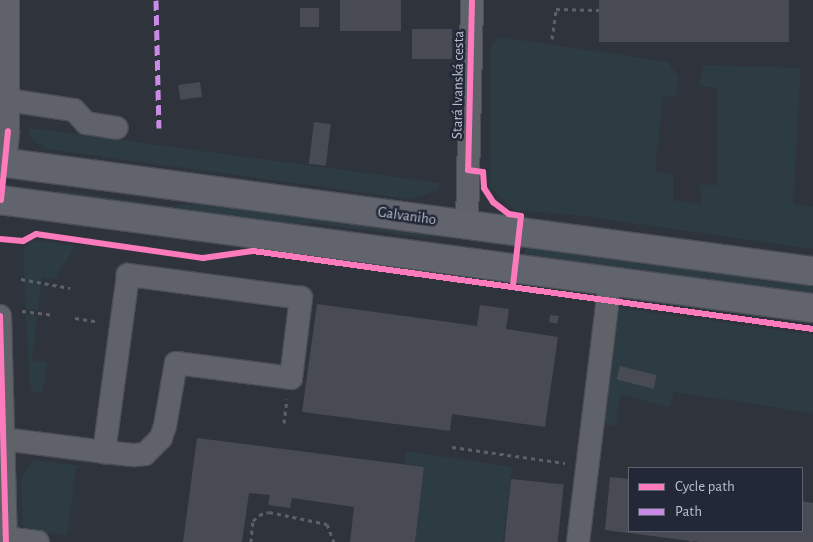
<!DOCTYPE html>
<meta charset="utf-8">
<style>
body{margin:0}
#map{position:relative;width:813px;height:542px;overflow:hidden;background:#2f333c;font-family:"Alegreya Sans",sans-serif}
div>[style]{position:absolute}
.green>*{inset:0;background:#2c3c42;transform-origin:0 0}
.building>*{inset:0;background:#484b53;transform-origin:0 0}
.path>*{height:3px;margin-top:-1.5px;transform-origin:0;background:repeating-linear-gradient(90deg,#5d6167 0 4px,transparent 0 8px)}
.roads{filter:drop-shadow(1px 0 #4b4e55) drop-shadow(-1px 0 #4b4e55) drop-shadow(0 1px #4b4e55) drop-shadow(0 -1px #4b4e55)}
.minor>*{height:22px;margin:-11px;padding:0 11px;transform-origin:11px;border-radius:11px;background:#60626a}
.major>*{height:28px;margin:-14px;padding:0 14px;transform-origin:14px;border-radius:14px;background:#61646c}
.quiet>*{height:5px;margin-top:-2.5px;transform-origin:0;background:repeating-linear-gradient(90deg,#ca8be6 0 10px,transparent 0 15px)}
.cycleway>*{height:6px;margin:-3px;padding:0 3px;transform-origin:3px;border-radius:3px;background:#fd7abc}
span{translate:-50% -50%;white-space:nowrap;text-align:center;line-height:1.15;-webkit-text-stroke:5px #222837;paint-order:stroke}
.street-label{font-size:15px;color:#bbbfcc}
.legend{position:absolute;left:628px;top:467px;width:175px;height:65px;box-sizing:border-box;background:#222837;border:1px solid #5f6473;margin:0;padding:6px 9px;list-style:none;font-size:15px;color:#bbbfcc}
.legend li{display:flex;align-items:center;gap:10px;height:25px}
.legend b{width:25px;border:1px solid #5f6473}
</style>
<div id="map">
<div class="green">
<div style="clip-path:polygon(500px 37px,668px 62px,679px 78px,676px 96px,663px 96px,655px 171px,673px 175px,673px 200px,702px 205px,700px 184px,717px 185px,717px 88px,700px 86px,703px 65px,801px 68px,793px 204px,813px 207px,813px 249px,576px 215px,515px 210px,490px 188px,491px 45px)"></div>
<div style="clip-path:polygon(27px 127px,30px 128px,441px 183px,436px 191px,410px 199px,48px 149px,32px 140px)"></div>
<div style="clip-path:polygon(56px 190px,168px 206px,203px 203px,305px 212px,435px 231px,429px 238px,312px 223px,271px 225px,55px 199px)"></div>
<div style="clip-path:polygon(31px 240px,76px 246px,58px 273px,58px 279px,42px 277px,38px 310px,26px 309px,23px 252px)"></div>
<div style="left:526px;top:246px;width:290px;height:9px;rotate:8deg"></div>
<div style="clip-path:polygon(612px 307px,813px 335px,813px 413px,674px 392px,669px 407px,620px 394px,616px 426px,597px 422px)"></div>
<div style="clip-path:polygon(26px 314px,37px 317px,32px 360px,47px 363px,43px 393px,30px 391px)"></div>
<div style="clip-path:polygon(406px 451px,512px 467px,503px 542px,415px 542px,424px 467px,404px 464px)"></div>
<div style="clip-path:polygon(34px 460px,80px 466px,76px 469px,67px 535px,23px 530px,21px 478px)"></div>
</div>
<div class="building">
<div style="left:340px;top:0;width:61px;height:31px"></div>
<div style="left:599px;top:0;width:190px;height:42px"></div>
<div style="left:300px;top:8px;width:19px;height:19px"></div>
<div style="left:452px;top:29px;width:30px;height:40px;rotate:90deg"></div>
<div style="left:200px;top:82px;width:15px;height:22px;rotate:82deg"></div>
<div style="left:314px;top:122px;width:17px;height:42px;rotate:7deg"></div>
<div style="clip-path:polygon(317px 304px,477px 326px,480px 305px,509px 309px,506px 329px,558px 337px,545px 427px,452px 414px,450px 431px,302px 412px)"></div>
<div style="clip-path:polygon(550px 315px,559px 316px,557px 324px,549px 322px)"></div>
<div style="left:620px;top:366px;width:38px;height:14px;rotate:14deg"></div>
<div style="clip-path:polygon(197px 438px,424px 467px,415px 542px,350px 542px,354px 507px,292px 498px,290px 508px,268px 505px,270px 495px,249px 493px,242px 542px,183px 542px)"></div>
<div style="clip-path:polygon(610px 477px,629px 479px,629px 531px,802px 531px,802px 501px,813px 503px,813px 542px,699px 542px,605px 530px)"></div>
<div style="left:511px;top:479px;width:53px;height:64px;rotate:6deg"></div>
</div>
<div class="path">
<div style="left:552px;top:39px;width:30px;rotate:-82deg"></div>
<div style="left:556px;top:9px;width:43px;rotate:1.3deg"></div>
<div style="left:19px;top:240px;width:4px;rotate:14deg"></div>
<div style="left:21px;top:279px;width:50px;rotate:10.4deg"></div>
<div style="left:22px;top:311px;width:31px;rotate:7deg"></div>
<div style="left:75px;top:318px;width:24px;rotate:9deg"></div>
<div style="left:284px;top:423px;width:24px;rotate:-83deg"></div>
<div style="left:452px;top:447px;width:114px;rotate:8.1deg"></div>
<div style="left:251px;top:542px;width:21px;rotate:-85deg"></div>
<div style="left:253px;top:521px;width:8px;rotate:-45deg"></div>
<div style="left:259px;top:515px;width:10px;rotate:-17deg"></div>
<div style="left:269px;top:512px;width:59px;rotate:11.7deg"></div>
<div style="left:327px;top:524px;width:19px;rotate:69deg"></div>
<div style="left:691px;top:542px;width:1px;rotate:-90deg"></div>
</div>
<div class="roads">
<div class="minor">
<div style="left:8px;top:100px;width:67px;rotate:8.6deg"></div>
<div style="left:74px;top:110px;width:18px;rotate:47deg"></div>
<div style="left:86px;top:123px;width:31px;rotate:9deg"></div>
<div style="left:5px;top:162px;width:31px;rotate:-84deg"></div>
<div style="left:8px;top:131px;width:131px;rotate:-90deg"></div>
<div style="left:467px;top:224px;width:224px;rotate:-88.7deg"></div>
<div style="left:0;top:316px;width:226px;rotate:88.5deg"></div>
<div style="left:3px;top:439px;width:102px;rotate:7.3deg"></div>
<div style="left:104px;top:452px;width:31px;rotate:6deg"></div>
<div style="left:135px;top:455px;width:10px;rotate:-6deg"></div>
<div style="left:145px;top:454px;width:23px;rotate:-45deg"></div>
<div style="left:161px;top:438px;width:13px;rotate:-72deg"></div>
<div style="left:165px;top:426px;width:64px;rotate:-80.1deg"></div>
<div style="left:176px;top:363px;width:116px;rotate:7.4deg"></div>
<div style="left:291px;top:378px;width:81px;rotate:-82.9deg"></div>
<div style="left:301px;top:298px;width:175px;rotate:-172.4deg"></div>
<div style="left:128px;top:275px;width:179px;rotate:97.7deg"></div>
<div style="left:6px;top:538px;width:32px;rotate:7deg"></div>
<div style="left:578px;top:542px;width:263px;rotate:-83deg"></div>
</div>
<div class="major">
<div style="left:0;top:162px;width:820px;rotate:7.64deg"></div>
<div style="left:0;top:200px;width:820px;rotate:7.57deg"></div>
</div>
</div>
<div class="quiet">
<div style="left:156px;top:0;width:128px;rotate:88.7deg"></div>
</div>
<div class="cycleway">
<div style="left:472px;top:0;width:170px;rotate:91.3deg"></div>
<div style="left:468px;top:170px;width:15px;rotate:8deg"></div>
<div style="left:483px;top:172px;width:16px;rotate:86deg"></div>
<div style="left:484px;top:188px;width:17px;rotate:57deg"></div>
<div style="left:493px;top:202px;width:20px;rotate:37deg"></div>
<div style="left:509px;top:214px;width:12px;rotate:9deg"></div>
<div style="left:521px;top:216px;width:69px;rotate:96.6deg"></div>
<div style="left:1px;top:200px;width:69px;rotate:-84.2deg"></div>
<div style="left:0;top:239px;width:23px;rotate:5deg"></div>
<div style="left:23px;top:241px;width:15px;rotate:-28deg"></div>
<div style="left:36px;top:234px;width:169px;rotate:8.2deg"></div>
<div style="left:203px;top:258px;width:50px;rotate:-8deg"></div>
<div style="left:253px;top:251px;width:565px;rotate:7.93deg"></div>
<div style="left:0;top:316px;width:226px;rotate:88.5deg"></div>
</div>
<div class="street-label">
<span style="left:458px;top:85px;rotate:-89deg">Stará Ivanská cesta</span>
<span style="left:407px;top:216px;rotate:8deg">Galvaniho</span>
</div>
<ul class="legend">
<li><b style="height:6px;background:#fd7abc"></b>Cycle path</li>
<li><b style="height:6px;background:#ca8be6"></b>Path</li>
</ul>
</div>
